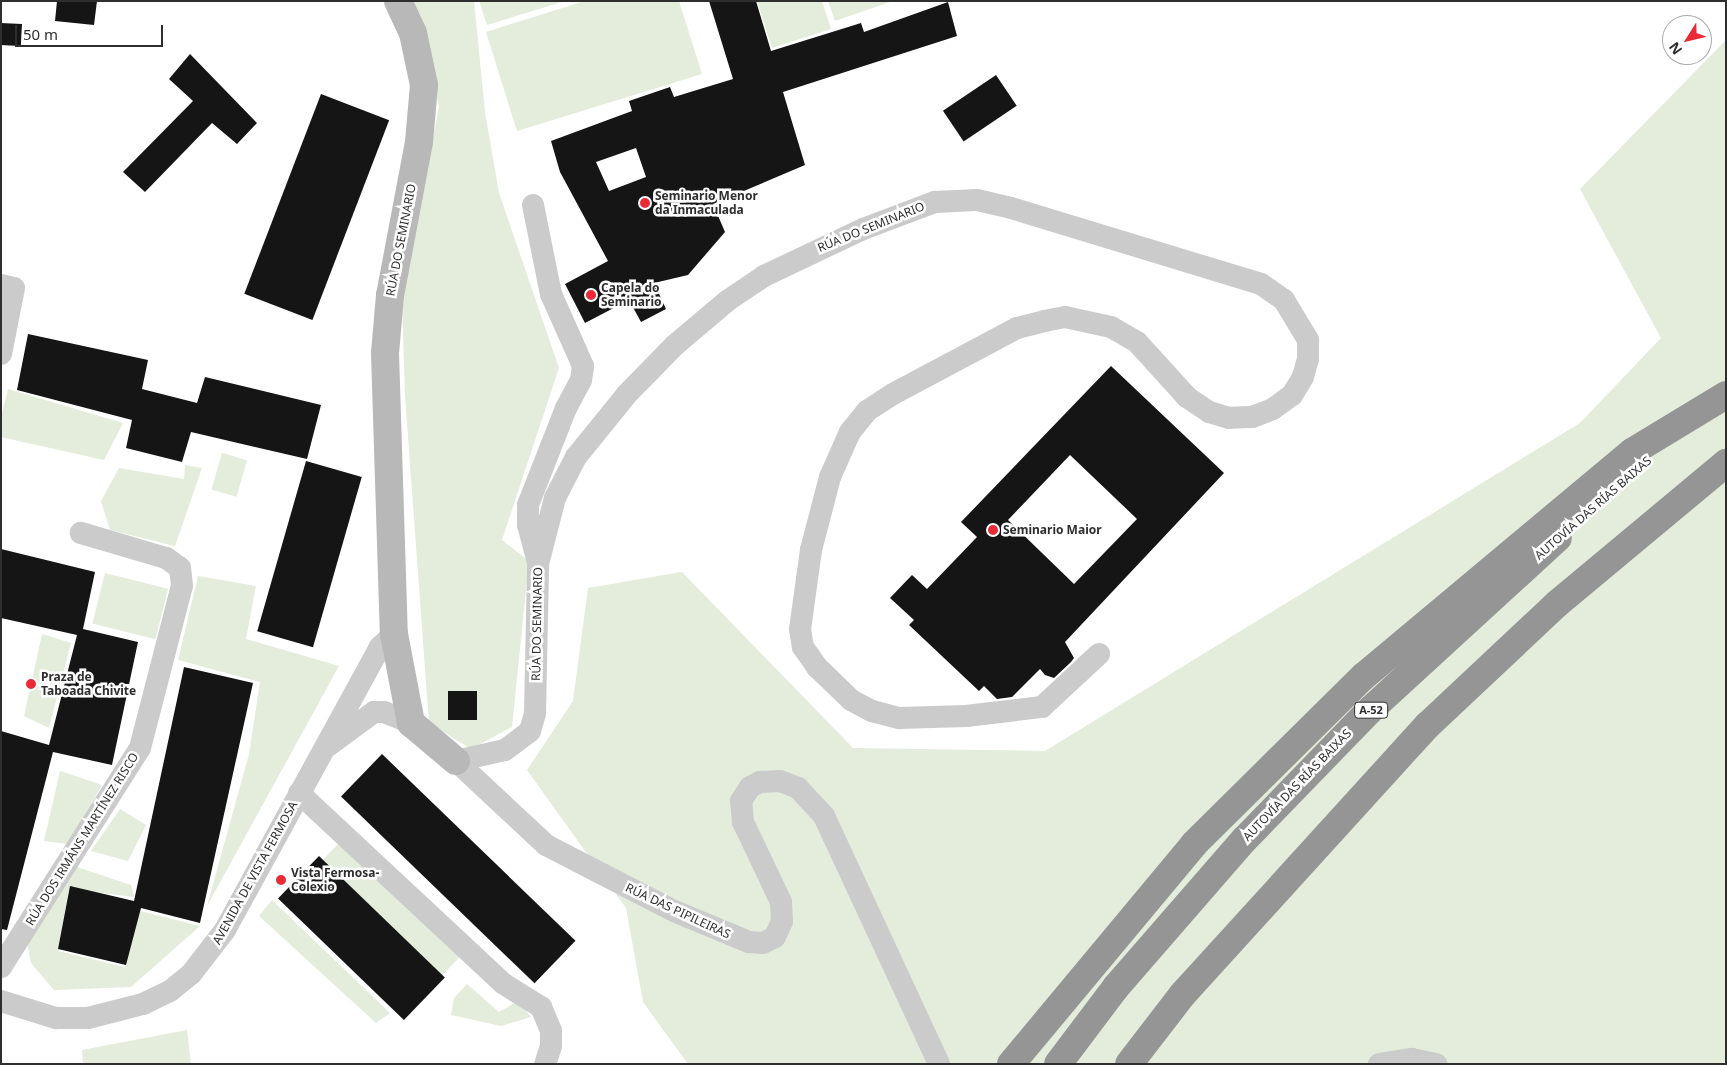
<!DOCTYPE html>
<meta charset="utf-8">
<style>
body{margin:0}
#map{position:relative;width:1727px;height:1065px;overflow:hidden;background:#fff;font-family:"Noto Sans",sans-serif}
div>[style]{position:absolute}
.green>*{inset:0;background:#e4ecdb;transform-origin:0 0}
.building>*{inset:0;background:#151515;transform-origin:0 0}
.street>*{height:22px;margin:-11px;padding:0 11px;transform-origin:11px;border-radius:11px;background:#cbcbcb}
.secondary>*{height:28px;margin:-14px;padding:0 14px;transform-origin:14px;border-radius:14px;background:#b8b8b8}
.highway>*{height:28px;margin:-14px;padding:0 14px;transform-origin:14px;border-radius:14px;background:#959595}
.dots>*{width:14px;height:14px;translate:-50% -50%;box-sizing:border-box;border:2px solid #fff;border-radius:50%}
span{translate:-50% -50%;white-space:nowrap;text-align:center;line-height:1.15;-webkit-text-stroke:5px #fff;paint-order:stroke}
.shield-label span{padding:1px 4px;background:#fff;border:1px solid;border-radius:4px;-webkit-text-stroke-width:0}
.shield-label{font-size:11px;color:#2e2e2e;font-weight:700}
.poi-label{font-size:12px;color:#2e2e2e;font-weight:700}
.left{translate:0 -50%;text-align:left}
.street-label{font-size:12px;color:#2e2e2e}
.frame{position:absolute;inset:0;border:2px solid #2e2e2e;pointer-events:none}
.north{position:absolute;left:1662px;top:15px;width:50px;height:50px;box-sizing:border-box;background:#fff;border:1px solid #ababab;border-radius:50%;rotate:234deg;font-size:14px;font-weight:700;line-height:20px;text-align:center;color:#2e2e2e}
.north::after{content:'';display:block;margin:auto;width:18px;height:22px;background:#e92b38;clip-path:polygon(50% 0,100% 100%,50% 72%,0 100%)}
.scale{position:absolute;left:15px;top:25px;width:148px;height:22px;box-sizing:border-box;border:2px solid #2e2e2e;border-top:0;padding-left:6px;font-size:15px;line-height:18px;white-space:nowrap;color:#2e2e2e;-webkit-text-stroke:4px #fff;paint-order:stroke}
</style>
<div id="map">
<div class="green">
<div style="clip-path:polygon(413px 1px,474px 1px,485px 112px,499px 193px,559px 368px,502px 540px,529px 561px,512px 727px,471px 749px,429px 723px,405px 396px,402px 303px,439px 106px)"></div>
<div style="clip-path:polygon(479px 1px,565px 1px,487px 25px)"></div>
<div style="clip-path:polygon(585px 1px,679px 1px,702px 74px,517px 131px,486px 32px)"></div>
<div style="clip-path:polygon(757px 1px,822px 1px,831px 29px,772px 48px)"></div>
<div style="clip-path:polygon(828px 1px,893px 1px,835px 21px)"></div>
<div style="clip-path:polygon(1726px 40px,1726px 1064px,688px 1064px,643px 1002px,626px 908px,527px 770px,573px 701px,588px 588px,682px 572px,853px 748px,1045px 751px,1580px 423px,1661px 338px,1580px 189px)"></div>
<div style="clip-path:polygon(8px 389px,123px 423px,104px 460px,1px 437px,1px 417px)"></div>
<div style="left:222px;top:453px;width:26px;height:38px;rotate:16deg"></div>
<div style="clip-path:polygon(185px 465px,202px 468px,175px 546px,110px 530px,101px 501px,119px 468px,184px 479px)"></div>
<div style="left:105px;top:573px;width:65px;height:52px;rotate:14deg"></div>
<div style="clip-path:polygon(198px 576px,256px 586px,246px 639px,339px 666px,207px 906px,249px 754px,260px 682px,178px 660px)"></div>
<div style="clip-path:polygon(42px 634px,71px 643px,49px 728px,24px 716px)"></div>
<div style="clip-path:polygon(60px 771px,102px 785px,68px 844px,44px 841px)"></div>
<div style="clip-path:polygon(120px 809px,146px 825px,128px 861px,91px 851px)"></div>
<div style="left:341px;top:841px;width:166px;height:27px;rotate:44deg"></div>
<div style="clip-path:polygon(74px 866px,131px 885px,134px 897px,69px 889px,58px 951px,125px 967px,140px 911px,200px 926px,131px 987px,54px 990px,31px 963px,27px 942px)"></div>
<div style="clip-path:polygon(272px 900px,390px 1013px,376px 1023px,259px 916px)"></div>
<div style="clip-path:polygon(467px 984px,499px 1012px,518px 1001px,531px 1017px,501px 1026px,451px 1015px,454px 998px)"></div>
<div style="clip-path:polygon(187px 1030px,191px 1064px,83px 1064px,82px 1050px)"></div>
</div>
<div class="building">
<div style="clip-path:polygon(57px 1px,97px 1px,94px 25px,55px 21px)"></div>
<div style="clip-path:polygon(evenodd,709px 1px,756px 1px,771px 51px,861px 23px,864px 32px,948px 2px,957px 36px,783px 92px,805px 165px,713px 204px,725px 232px,688px 275px,654px 283px,666px 309px,641px 322px,629px 300px,585px 323px,565px 284px,608px 261px,560px 172px,551px 141px,632px 111px,629px 101px,670px 87px,674px 97px,733px 79px,709px 1px,636px 148px,646px 177px,609px 191px,596px 162px,636px 148px)"></div>
<div style="left:1px;top:23px;width:21px;height:22px;rotate:3deg"></div>
<div style="clip-path:polygon(190px 54px,257px 123px,237px 144px,212px 123px,145px 192px,123px 172px,193px 101px,169px 79px)"></div>
<div style="left:996px;top:75px;width:37px;height:64px;rotate:56deg"></div>
<div style="left:321px;top:94px;width:73px;height:214px;rotate:21deg"></div>
<div style="clip-path:polygon(28px 334px,148px 360px,142px 389px,197px 403px,205px 377px,321px 405px,307px 459px,191px 432px,182px 462px,126px 448px,132px 420px,17px 390px)"></div>
<div style="clip-path:polygon(evenodd,1111px 366px,1224px 473px,1065px 642px,1074px 658px,1071px 662px,1054px 678px,1045px 675px,1040px 669px,1012px 697px,997px 699px,984px 686px,979px 691px,909px 625px,914px 620px,890px 598px,912px 575px,927px 589px,977px 537px,961px 522px,1111px 366px,1070px 455px,1137px 519px,1074px 584px,1008px 520px,1070px 455px)"></div>
<div style="left:306px;top:461px;width:58px;height:177px;rotate:16deg"></div>
<div style="clip-path:polygon(1px 549px,95px 572px,83px 629px,138px 642px,112px 765px,53px 752px,7px 930px,1px 929px,1px 731px,49px 745px,77px 635px,1px 618px)"></div>
<div style="clip-path:polygon(184px 667px,253px 683px,200px 923px,141px 908px,126px 965px,58px 949px,70px 886px,134px 901px)"></div>
<div style="left:448px;top:691px;width:29px;height:29px"></div>
<div style="left:382px;top:754px;width:269px;height:59px;rotate:44deg"></div>
<div style="left:319px;top:856px;width:175px;height:59px;rotate:44deg"></div>
</div>
<div class="street">
<div style="left:533px;top:205px;width:91px;rotate:78.6deg"></div>
<div style="left:551px;top:294px;width:79px;rotate:66deg"></div>
<div style="left:583px;top:366px;width:14px;rotate:98deg"></div>
<div style="left:581px;top:380px;width:32px;rotate:118deg"></div>
<div style="left:566px;top:408px;width:104px;rotate:111.4deg"></div>
<div style="left:528px;top:505px;width:20px;rotate:90deg"></div>
<div style="left:528px;top:525px;width:39px;rotate:75deg"></div>
<div style="left:1px;top:285px;width:13px;rotate:13deg"></div>
<div style="left:14px;top:288px;width:67px;rotate:101.1deg"></div>
<div style="left:328px;top:746px;width:57px;rotate:-36.5deg"></div>
<div style="left:374px;top:712px;width:10px"></div>
<div style="left:384px;top:712px;width:29px;rotate:22deg"></div>
<div style="left:456px;top:761px;width:50px;rotate:-12.7deg"></div>
<div style="left:505px;top:750px;width:31px;rotate:-37deg"></div>
<div style="left:530px;top:731px;width:19px;rotate:-74deg"></div>
<div style="left:535px;top:713px;width:149px;rotate:-88.8deg"></div>
<div style="left:538px;top:564px;width:68px;rotate:-75.6deg"></div>
<div style="left:555px;top:498px;width:46px;rotate:-62.9deg"></div>
<div style="left:576px;top:457px;width:81px;rotate:-51deg"></div>
<div style="left:627px;top:394px;width:69px;rotate:-45.6deg"></div>
<div style="left:675px;top:345px;width:68px;rotate:-40.2deg"></div>
<div style="left:727px;top:301px;width:45px;rotate:-34deg"></div>
<div style="left:764px;top:276px;width:110px;rotate:-25.4deg"></div>
<div style="left:863px;top:229px;width:77px;rotate:-20.6deg"></div>
<div style="left:935px;top:202px;width:42px;rotate:-2.7deg"></div>
<div style="left:977px;top:200px;width:35px;rotate:13deg"></div>
<div style="left:1011px;top:208px;width:261px;rotate:16.9deg"></div>
<div style="left:1261px;top:284px;width:28px;rotate:35deg"></div>
<div style="left:1284px;top:300px;width:47px;rotate:59deg"></div>
<div style="left:1308px;top:340px;width:19px;rotate:90deg"></div>
<div style="left:1308px;top:359px;width:19px;rotate:106deg"></div>
<div style="left:1303px;top:377px;width:21px;rotate:121deg"></div>
<div style="left:1292px;top:395px;width:24px;rotate:144deg"></div>
<div style="left:1273px;top:409px;width:22px;rotate:159deg"></div>
<div style="left:1252px;top:417px;width:23px;rotate:178deg"></div>
<div style="left:1229px;top:418px;width:21px;rotate:-163deg"></div>
<div style="left:1209px;top:412px;width:27px;rotate:-146deg"></div>
<div style="left:1187px;top:397px;width:74px;rotate:-132.3deg"></div>
<div style="left:1137px;top:342px;width:30px;rotate:-150deg"></div>
<div style="left:1111px;top:327px;width:47px;rotate:-167.7deg"></div>
<div style="left:1065px;top:317px;width:20px;rotate:169deg"></div>
<div style="left:1045px;top:321px;width:29px;rotate:166deg"></div>
<div style="left:1017px;top:328px;width:140px;rotate:152deg"></div>
<div style="left:893px;top:394px;width:31px;rotate:147deg"></div>
<div style="left:867px;top:411px;width:27px;rotate:129deg"></div>
<div style="left:850px;top:432px;width:49px;rotate:114deg"></div>
<div style="left:830px;top:477px;width:75px;rotate:104.6deg"></div>
<div style="left:811px;top:550px;width:80px;rotate:97.9deg"></div>
<div style="left:800px;top:629px;width:18px;rotate:81deg"></div>
<div style="left:803px;top:647px;width:24px;rotate:55deg"></div>
<div style="left:817px;top:667px;width:47px;rotate:44.1deg"></div>
<div style="left:851px;top:700px;width:24px;rotate:28deg"></div>
<div style="left:872px;top:711px;width:28px;rotate:15deg"></div>
<div style="left:899px;top:718px;width:67px;rotate:-1.7deg"></div>
<div style="left:966px;top:716px;width:77px;rotate:-6.8deg"></div>
<div style="left:1042px;top:707px;width:78px;rotate:-42.9deg"></div>
<div style="left:456px;top:761px;width:123px;rotate:43deg"></div>
<div style="left:546px;top:845px;width:144px;rotate:27.3deg"></div>
<div style="left:674px;top:911px;width:81px;rotate:22.5deg"></div>
<div style="left:749px;top:942px;width:14px;rotate:4deg"></div>
<div style="left:763px;top:943px;width:13px;rotate:-27deg"></div>
<div style="left:775px;top:937px;width:17px;rotate:-66deg"></div>
<div style="left:782px;top:921px;width:19px;rotate:-93deg"></div>
<div style="left:781px;top:902px;width:89px;rotate:-115.4deg"></div>
<div style="left:743px;top:822px;width:21px;rotate:-95deg"></div>
<div style="left:741px;top:801px;width:17px;rotate:-57deg"></div>
<div style="left:750px;top:787px;width:11px;rotate:-27deg"></div>
<div style="left:760px;top:782px;width:20px;rotate:-3deg"></div>
<div style="left:780px;top:781px;width:19px;rotate:21deg"></div>
<div style="left:798px;top:788px;width:38px;rotate:47deg"></div>
<div style="left:824px;top:816px;width:273px;rotate:65.1deg"></div>
<div style="left:299px;top:793px;width:280px;rotate:43deg"></div>
<div style="left:504px;top:984px;width:44px;rotate:31.9deg"></div>
<div style="left:541px;top:1007px;width:26px;rotate:67deg"></div>
<div style="left:551px;top:1031px;width:15px;rotate:90deg"></div>
<div style="left:551px;top:1046px;width:19px;rotate:108deg"></div>
<div style="left:1px;top:967px;width:259px;rotate:-57.6deg"></div>
<div style="left:140px;top:748px;width:167px;rotate:-75.5deg"></div>
<div style="left:182px;top:586px;width:18px;rotate:-96deg"></div>
<div style="left:180px;top:568px;width:17px;rotate:-144deg"></div>
<div style="left:166px;top:558px;width:89px;rotate:-163.6deg"></div>
<div style="left:1px;top:1001px;width:58px;rotate:17.2deg"></div>
<div style="left:56px;top:1018px;width:32px"></div>
<div style="left:88px;top:1018px;width:57px;rotate:-14.3deg"></div>
<div style="left:143px;top:1004px;width:30px;rotate:-26deg"></div>
<div style="left:170px;top:991px;width:27px;rotate:-39deg"></div>
<div style="left:191px;top:974px;width:56px;rotate:-52.3deg"></div>
<div style="left:225px;top:930px;width:323px;rotate:-61.3deg"></div>
<div style="left:380px;top:647px;width:19px;rotate:-43deg"></div>
<div style="left:1379px;top:1064px;width:33px;rotate:-9deg"></div>
<div style="left:1412px;top:1059px;width:25px;rotate:12deg"></div>
</div>
<div class="secondary">
<div style="left:398px;top:1px;width:35px;rotate:65deg"></div>
<div style="left:413px;top:33px;width:53px;rotate:78.1deg"></div>
<div style="left:424px;top:85px;width:57px;rotate:95deg"></div>
<div style="left:419px;top:142px;width:156px;rotate:100.7deg"></div>
<div style="left:390px;top:295px;width:58px;rotate:94.9deg"></div>
<div style="left:385px;top:353px;width:281px;rotate:88.2deg"></div>
<div style="left:394px;top:634px;width:91px;rotate:79.2deg"></div>
<div style="left:411px;top:723px;width:59px;rotate:40.2deg"></div>
</div>
<div class="highway">
<div style="left:1011px;top:1064px;width:286px;rotate:-50.2deg"></div>
<div style="left:1194px;top:844px;width:239px;rotate:-44.7deg"></div>
<div style="left:1364px;top:676px;width:349px;rotate:-39.9deg"></div>
<div style="left:1632px;top:452px;width:110px;rotate:-31.2deg"></div>
<div style="left:1058px;top:1064px;width:96px;rotate:-53deg"></div>
<div style="left:1116px;top:987px;width:195px;rotate:-49deg"></div>
<div style="left:1244px;top:840px;width:180px;rotate:-45.9deg"></div>
<div style="left:1369px;top:711px;width:256px;rotate:-42.5deg"></div>
<div style="left:1129px;top:1064px;width:88px;rotate:-52.4deg"></div>
<div style="left:1183px;top:994px;width:364px;rotate:-47.7deg"></div>
<div style="left:1428px;top:725px;width:178px;rotate:-43.2deg"></div>
<div style="left:1558px;top:603px;width:219px;rotate:-39.8deg"></div>
</div>
<div class="dots">
<div style="left:645px;top:203px;background:#e92b38"></div>
<div style="left:591px;top:295px;background:#e92b38"></div>
<div style="left:993px;top:530px;background:#e92b38"></div>
<div style="left:31px;top:684px;background:#e92b38"></div>
<div style="left:281px;top:880px;background:#e92b38"></div>
</div>
<div class="shield-label">
<span style="left:1371px;top:710px">A-52</span>
</div>
<div class="poi-label">
<span class="left" style="left:655px;top:203px">Seminario Menor<br>da Inmaculada</span>
<span class="left" style="left:601px;top:295px">Capela do<br>Seminario</span>
<span class="left" style="left:1003px;top:530px">Seminario Maior</span>
<span class="left" style="left:41px;top:684px">Praza de<br>Taboada Chivite</span>
<span class="left" style="left:291px;top:880px">Vista Fermosa-<br>Colexio</span>
</div>
<div class="street-label">
<span style="left:871px;top:227px;rotate:-22deg">RÚA DO SEMINARIO</span>
<span style="left:401px;top:240px;rotate:-79deg">RÚA DO SEMINARIO</span>
<span style="left:1593px;top:508px;rotate:-41deg">AUTOVÍA DAS RÍAS BAIXAS</span>
<span style="left:537px;top:624px;rotate:-89deg">RÚA DO SEMINARIO</span>
<span style="left:1297px;top:785px;rotate:-46deg">AUTOVÍA DAS RÍAS BAIXAS</span>
<span style="left:82px;top:839px;rotate:-58deg">RÚA DOS IRMÁNS MARTÍNEZ RISCO</span>
<span style="left:255px;top:873px;rotate:-61deg">AVENIDA DE VISTA FERMOSA</span>
<span style="left:678px;top:911px;rotate:25deg">RÚA DAS PIPILEIRAS</span>
</div>
<div class="frame"></div>
<div class="north">N</div>
<div class="scale">50 m</div>
</div>
